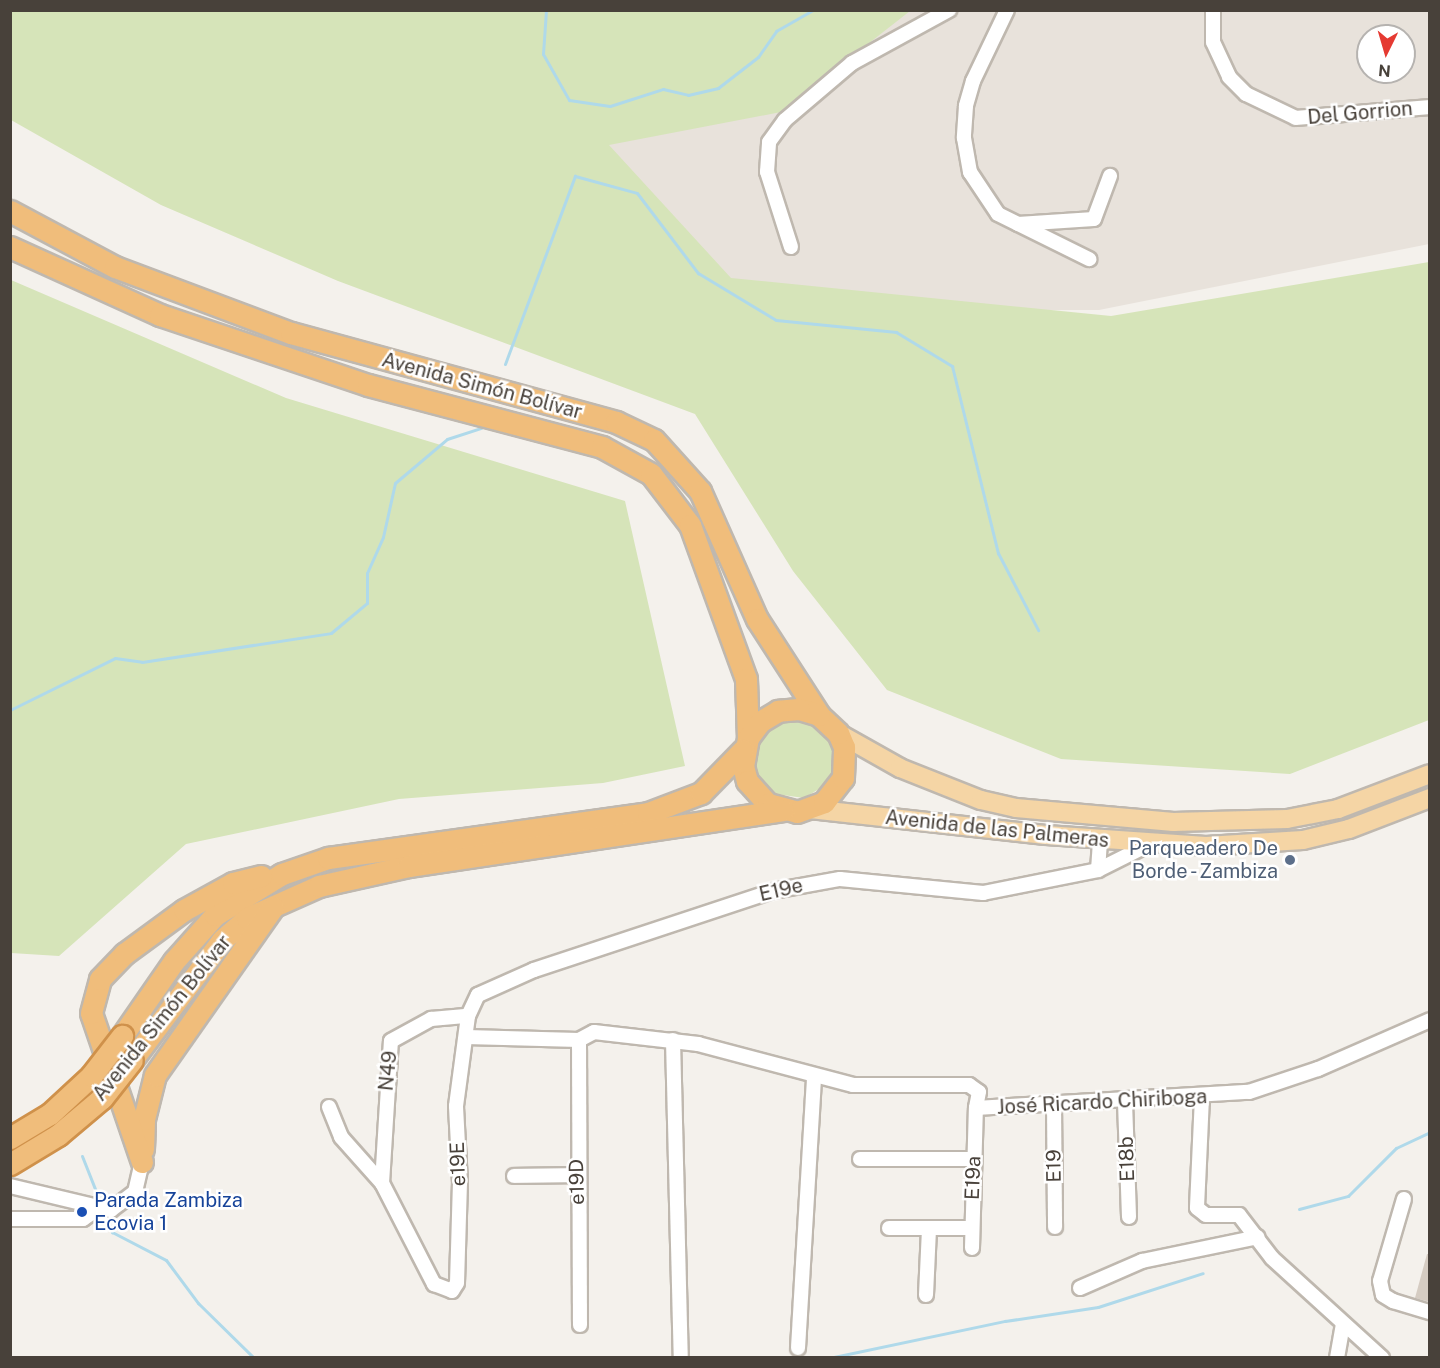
<!DOCTYPE html>
<meta charset="utf-8">
<style>
body{margin:0}
#map{position:relative;width:1440px;height:1368px;overflow:hidden;background:#f4f1ec;font-family:"Public Sans",sans-serif}
div>[style]{position:absolute}
.residential>*{inset:0;background:#e8e2db}
.green>*{inset:0;background:#d6e4b9}
.stream>*{height:3px;margin:-1.5px;padding:0 1.5px;transform-origin:1.5px;border-radius:1.5px;background:#afd9ea}
.building>*{inset:0;background:#d5ccc2}
.roads{filter:drop-shadow(2px 0 #bfb8af) drop-shadow(-2px 0 #bfb8af) drop-shadow(0 2px #bfb8af) drop-shadow(0 -2px #bfb8af)}
.minor>*{height:14px;margin:-7px;padding:0 7px;transform-origin:7px;border-radius:7px;background:#fff}
.major>*{height:18px;margin:-9px;padding:0 9px;transform-origin:9px;border-radius:9px;background:#f5d5a5}
.highway>*{height:21px;margin:-10.5px;padding:0 10.5px;transform-origin:10.5px;border-radius:10.5px;background:#f0bd7b}
.bridges{filter:drop-shadow(2px 0 #cf914b) drop-shadow(-2px 0 #cf914b) drop-shadow(0 2px #cf914b) drop-shadow(0 -2px #cf914b)}
.highway-bridge>*{height:21px;margin:-10.5px;padding:0 10.5px;transform-origin:10.5px;border-radius:10.5px;background:#f0bd7b}
.dots>*{width:16px;height:16px;translate:-50% -50%;box-sizing:border-box;border:3px solid #fff;border-radius:50%}
span{translate:-50% -50%;white-space:nowrap;text-align:center;line-height:1.15;-webkit-text-stroke:5px #fff;paint-order:stroke}
.street-label{font-size:20px;color:#48413a}
.service-label{font-size:20px;color:#4e5e75}
.right{translate:-100% -50%;text-align:right}
.transit-label{font-size:20px;color:#164399}
.left{translate:0 -50%;text-align:left}
.frame{position:absolute;inset:0;border:12px solid #48413a;pointer-events:none}
.north{position:absolute;left:1356px;top:24px;width:60px;height:60px;box-sizing:border-box;background:#fff;border:2px solid #b6b3b0;border-radius:50%;rotate:185deg;font-size:16px;font-weight:700;line-height:24px;text-align:center;color:#48413a}
.north::after{content:'';display:block;margin:auto;width:21px;height:27px;background:#e53a32;clip-path:polygon(50% 0,100% 100%,50% 72%,0 100%)}
</style>
<div id="map">
<div class="residential">
<div style="clip-path:polygon(evenodd,523px 11px,1429px 11px,1429px 244px,1099px 310px,779px 310px,621px 207px,523px 11px,1368px 36px,1404px 36px,1404px 72px,1368px 72px,1368px 36px)"></div>
</div>
<div class="green">
<div style="clip-path:polygon(11px 11px,910px 11px,781px 112px,609px 145px,731px 278px,1111px 316px,1429px 262px,1429px 720px,1290px 774px,1061px 759px,887px 690px,793px 571px,695px 414px,338px 281px,161px 205px,11px 120px)"></div>
<div style="clip-path:polygon(11px 280px,286px 398px,625px 501px,685px 766px,603px 783px,399px 799px,186px 844px,59px 956px,11px 953px)"></div>
<div style="clip-path:polygon(779px 713px,831px 729px,837px 770px,829px 783px,804px 798px,776px 794px,755px 774px,751px 745px)"></div>
</div>
<div class="stream">
<div style="left:546px;top:10px;width:44px;rotate:93.9deg"></div>
<div style="left:543px;top:54px;width:53px;rotate:60.5deg"></div>
<div style="left:569px;top:100px;width:41px;rotate:8.3deg"></div>
<div style="left:610px;top:106px;width:56px;rotate:-17.8deg"></div>
<div style="left:663px;top:89px;width:26px;rotate:13deg"></div>
<div style="left:688px;top:95px;width:31px;rotate:-13deg"></div>
<div style="left:718px;top:88px;width:51px;rotate:-37.8deg"></div>
<div style="left:758px;top:57px;width:32px;rotate:-55deg"></div>
<div style="left:776px;top:31px;width:43px;rotate:-29.6deg"></div>
<div style="left:505px;top:364px;width:201px;rotate:-69.6deg"></div>
<div style="left:575px;top:176px;width:64px;rotate:15.3deg"></div>
<div style="left:637px;top:193px;width:101px;rotate:52.7deg"></div>
<div style="left:698px;top:273px;width:91px;rotate:31.1deg"></div>
<div style="left:776px;top:320px;width:121px;rotate:5.7deg"></div>
<div style="left:896px;top:332px;width:66px;rotate:31.3deg"></div>
<div style="left:952px;top:366px;width:193px;rotate:76.2deg"></div>
<div style="left:998px;top:553px;width:87px;rotate:62.5deg"></div>
<div style="left:10px;top:710px;width:117px;rotate:-26.3deg"></div>
<div style="left:115px;top:658px;width:27px;rotate:8deg"></div>
<div style="left:142px;top:662px;width:191px;rotate:-8.7deg"></div>
<div style="left:331px;top:633px;width:47px;rotate:-39.8deg"></div>
<div style="left:367px;top:603px;width:30px;rotate:-90deg"></div>
<div style="left:367px;top:573px;width:39px;rotate:-66deg"></div>
<div style="left:383px;top:537px;width:55px;rotate:-77.5deg"></div>
<div style="left:395px;top:483px;width:68px;rotate:-40.2deg"></div>
<div style="left:447px;top:439px;width:36px;rotate:-18deg"></div>
<div style="left:82px;top:1156px;width:52px;rotate:68.4deg"></div>
<div style="left:1299px;top:1209px;width:51px;rotate:-14.9deg"></div>
<div style="left:1348px;top:1196px;width:68px;rotate:-45deg"></div>
<div style="left:1396px;top:1148px;width:38px;rotate:-25deg"></div>
<div style="left:104px;top:1213px;width:21px;rotate:67deg"></div>
<div style="left:112px;top:1232px;width:61px;rotate:27.4deg"></div>
<div style="left:166px;top:1260px;width:54px;rotate:53.3deg"></div>
<div style="left:198px;top:1303px;width:78px;rotate:44.5deg"></div>
<div style="left:829px;top:1358px;width:180px;rotate:-11.9deg"></div>
<div style="left:1005px;top:1321px;width:94px;rotate:-8.6deg"></div>
<div style="left:1098px;top:1307px;width:110px;rotate:-17.9deg"></div>
</div>
<div class="building">
<div style="clip-path:polygon(1427px 1254px,1430px 1254px,1430px 1302px,1415px 1298px)"></div>
</div>
<div class="roads">
<div class="minor">
<div style="left:1007px;top:10px;width:79px;rotate:115.6deg"></div>
<div style="left:973px;top:81px;width:26px;rotate:106deg"></div>
<div style="left:966px;top:106px;width:32px;rotate:94deg"></div>
<div style="left:964px;top:138px;width:35px;rotate:80deg"></div>
<div style="left:970px;top:172px;width:50px;rotate:56.3deg"></div>
<div style="left:998px;top:214px;width:102px;rotate:26.3deg"></div>
<div style="left:1213px;top:10px;width:32px;rotate:90deg"></div>
<div style="left:1213px;top:42px;width:38px;rotate:65deg"></div>
<div style="left:1229px;top:77px;width:24px;rotate:45deg"></div>
<div style="left:1246px;top:94px;width:55px;rotate:25.6deg"></div>
<div style="left:1296px;top:118px;width:134px;rotate:-4.7deg"></div>
<div style="left:1018px;top:224px;width:76px;rotate:-3.8deg"></div>
<div style="left:1094px;top:219px;width:46px;rotate:-69.6deg"></div>
<div style="left:791px;top:247px;width:79px;rotate:-107.7deg"></div>
<div style="left:767px;top:172px;width:30px;rotate:-86deg"></div>
<div style="left:769px;top:142px;width:27px;rotate:-54deg"></div>
<div style="left:785px;top:120px;width:88px;rotate:-40.4deg"></div>
<div style="left:852px;top:63px;width:111px;rotate:-28.7deg"></div>
<div style="left:1098px;top:870px;width:30px;rotate:-86deg"></div>
<div style="left:466px;top:1037px;width:113px;rotate:1.5deg"></div>
<div style="left:579px;top:1040px;width:17px;rotate:-28deg"></div>
<div style="left:594px;top:1032px;width:105px;rotate:6.6deg"></div>
<div style="left:698px;top:1044px;width:160px;rotate:14.8deg"></div>
<div style="left:853px;top:1085px;width:116px"></div>
<div style="left:969px;top:1085px;width:12px;rotate:35deg"></div>
<div style="left:979px;top:1092px;width:16px;rotate:101deg"></div>
<div style="left:976px;top:1108px;width:273px;rotate:-3.4deg"></div>
<div style="left:1249px;top:1092px;width:73px;rotate:-18.4deg"></div>
<div style="left:1318px;top:1069px;width:122px;rotate:-23.6deg"></div>
<div style="left:579px;top:1040px;width:285px;rotate:89.8deg"></div>
<div style="left:673px;top:1040px;width:318px;rotate:88.6deg"></div>
<div style="left:1202px;top:1097px;width:111px;rotate:92.6deg"></div>
<div style="left:1197px;top:1208px;width:11px;rotate:38deg"></div>
<div style="left:1206px;top:1215px;width:33px"></div>
<div style="left:1239px;top:1215px;width:54px;rotate:52.5deg"></div>
<div style="left:1272px;top:1258px;width:149px;rotate:42.3deg"></div>
<div style="left:1125px;top:1102px;width:115px;rotate:88deg"></div>
<div style="left:1054px;top:1105px;width:122px;rotate:89.5deg"></div>
<div style="left:329px;top:1107px;width:32px;rotate:68deg"></div>
<div style="left:341px;top:1137px;width:62px;rotate:48.3deg"></div>
<div style="left:382px;top:1183px;width:114px;rotate:62.8deg"></div>
<div style="left:434px;top:1284px;width:19px;rotate:21deg"></div>
<div style="left:452px;top:1291px;width:9px;rotate:-58deg"></div>
<div style="left:457px;top:1283px;width:100px;rotate:-88.3deg"></div>
<div style="left:460px;top:1183px;width:77px;rotate:-93deg"></div>
<div style="left:456px;top:1106px;width:91px;rotate:-82.4deg"></div>
<div style="left:468px;top:1016px;width:23px;rotate:-65deg"></div>
<div style="left:478px;top:995px;width:61px;rotate:-24.1deg"></div>
<div style="left:534px;top:970px;width:252px;rotate:-18.3deg"></div>
<div style="left:773px;top:891px;width:68px;rotate:-10.2deg"></div>
<div style="left:840px;top:879px;width:144px;rotate:5.6deg"></div>
<div style="left:983px;top:893px;width:117px;rotate:-11.3deg"></div>
<div style="left:1098px;top:870px;width:58px;rotate:-26.6deg"></div>
<div style="left:860px;top:1159px;width:113px"></div>
<div style="left:514px;top:1176px;width:63px;rotate:-0.9deg"></div>
<div style="left:382px;top:1183px;width:142px;rotate:-86.4deg"></div>
<div style="left:391px;top:1041px;width:46px;rotate:-28.8deg"></div>
<div style="left:431px;top:1019px;width:37px;rotate:-5deg"></div>
<div style="left:10px;top:1186px;width:104px;rotate:13.4deg"></div>
<div style="left:111px;top:1210px;width:30px;rotate:-37deg"></div>
<div style="left:135px;top:1192px;width:31px;rotate:-77deg"></div>
<div style="left:1404px;top:1199px;width:85px;rotate:106.3deg"></div>
<div style="left:1380px;top:1281px;width:14px;rotate:78deg"></div>
<div style="left:1383px;top:1295px;width:12px;rotate:31deg"></div>
<div style="left:1393px;top:1301px;width:39px;rotate:17deg"></div>
<div style="left:10px;top:1219px;width:73px"></div>
<div style="left:83px;top:1219px;width:16px;rotate:-35deg"></div>
<div style="left:889px;top:1228px;width:82px"></div>
<div style="left:972px;top:1248px;width:140px;rotate:-88.4deg"></div>
<div style="left:1080px;top:1288px;width:68px;rotate:-23.5deg"></div>
<div style="left:1142px;top:1261px;width:118px;rotate:-11.7deg"></div>
<div style="left:926px;top:1295px;width:66px;rotate:-87.4deg"></div>
<div style="left:798px;top:1348px;width:271px;rotate:-86.6deg"></div>
<div style="left:1337px;top:1358px;width:34px;rotate:-80deg"></div>
</div>
<div class="major">
<div style="left:838px;top:733px;width:71px;rotate:29.4deg"></div>
<div style="left:900px;top:768px;width:87px;rotate:21.6deg"></div>
<div style="left:981px;top:800px;width:36px;rotate:13deg"></div>
<div style="left:1016px;top:808px;width:158px;rotate:5.1deg"></div>
<div style="left:1173px;top:822px;width:114px;rotate:-1.5deg"></div>
<div style="left:1287px;top:819px;width:52px;rotate:-11.1deg"></div>
<div style="left:1338px;top:809px;width:98px;rotate:-20.8deg"></div>
<div style="left:810px;top:809px;width:237px;rotate:6.3deg"></div>
<div style="left:1046px;top:835px;width:160px;rotate:3.9deg"></div>
<div style="left:1206px;top:846px;width:97px;rotate:-3.5deg"></div>
<div style="left:1303px;top:840px;width:47px;rotate:-13.4deg"></div>
<div style="left:1349px;top:829px;width:87px;rotate:-20.9deg"></div>
</div>
<div class="highway">
<div style="left:10px;top:211px;width:119px;rotate:28.1deg"></div>
<div style="left:115px;top:267px;width:188px;rotate:20.6deg"></div>
<div style="left:291px;top:333px;width:337px;rotate:15.3deg"></div>
<div style="left:616px;top:422px;width:42px;rotate:25.3deg"></div>
<div style="left:654px;top:440px;width:69px;rotate:48deg"></div>
<div style="left:700px;top:491px;width:140px;rotate:66deg"></div>
<div style="left:757px;top:619px;width:114px;rotate:57.1deg"></div>
<div style="left:10px;top:247px;width:165px;rotate:24.4deg"></div>
<div style="left:160px;top:315px;width:219px;rotate:18.6deg"></div>
<div style="left:368px;top:385px;width:242px;rotate:14.8deg"></div>
<div style="left:602px;top:447px;width:56px;rotate:28.9deg"></div>
<div style="left:651px;top:474px;width:64px;rotate:52.6deg"></div>
<div style="left:690px;top:525px;width:164px;rotate:70deg"></div>
<div style="left:746px;top:679px;width:59px;rotate:88.1deg"></div>
<div style="left:748px;top:738px;width:28px;rotate:100deg"></div>
<div style="left:743px;top:766px;width:16px;rotate:75deg"></div>
<div style="left:747px;top:781px;width:31px;rotate:48deg"></div>
<div style="left:768px;top:804px;width:30px;rotate:15deg"></div>
<div style="left:797px;top:812px;width:29px;rotate:-20deg"></div>
<div style="left:824px;top:802px;width:31px;rotate:-52deg"></div>
<div style="left:843px;top:778px;width:31px;rotate:-88deg"></div>
<div style="left:844px;top:747px;width:15px;rotate:-113deg"></div>
<div style="left:838px;top:733px;width:26px;rotate:-137deg"></div>
<div style="left:819px;top:715px;width:21px;rotate:-163deg"></div>
<div style="left:799px;top:709px;width:21px;rotate:175deg"></div>
<div style="left:778px;top:711px;width:21px;rotate:149deg"></div>
<div style="left:760px;top:722px;width:20px;rotate:127deg"></div>
<div style="left:122px;top:1036px;width:91px;rotate:-55.3deg"></div>
<div style="left:174px;top:961px;width:62px;rotate:-48.3deg"></div>
<div style="left:215px;top:915px;width:79px;rotate:-31.5deg"></div>
<div style="left:282px;top:874px;width:49px;rotate:-19.2deg"></div>
<div style="left:328px;top:858px;width:323px;rotate:-8deg"></div>
<div style="left:648px;top:813px;width:57px;rotate:-20.7deg"></div>
<div style="left:701px;top:793px;width:60px;rotate:-45.7deg"></div>
<div style="left:132px;top:1060px;width:150px;rotate:-53.1deg"></div>
<div style="left:222px;top:940px;width:33px;rotate:-41deg"></div>
<div style="left:247px;top:918px;width:79px;rotate:-24deg"></div>
<div style="left:319px;top:886px;width:92px;rotate:-12.5deg"></div>
<div style="left:409px;top:866px;width:378px;rotate:-8.5deg"></div>
<div style="left:143px;top:1149px;width:30px;rotate:-88deg"></div>
<div style="left:144px;top:1119px;width:45px;rotate:-76deg"></div>
<div style="left:155px;top:1075px;width:205px;rotate:-54.9deg"></div>
<div style="left:142px;top:1162px;width:157px;rotate:-108.9deg"></div>
<div style="left:91px;top:1013px;width:35px;rotate:-75deg"></div>
<div style="left:100px;top:979px;width:35px;rotate:-46deg"></div>
<div style="left:124px;top:954px;width:74px;rotate:-36.3deg"></div>
<div style="left:184px;top:910px;width:56px;rotate:-28.9deg"></div>
<div style="left:233px;top:883px;width:29px;rotate:-14deg"></div>
</div>
</div>
<div class="bridges">
<div class="highway-bridge">
<div style="left:10px;top:1138px;width:47px;rotate:-31deg"></div>
<div style="left:50px;top:1114px;width:56px;rotate:-42.8deg"></div>
<div style="left:91px;top:1076px;width:51px;rotate:-52.2deg"></div>
<div style="left:10px;top:1164px;width:56px;rotate:-31.1deg"></div>
<div style="left:58px;top:1135px;width:57px;rotate:-40.1deg"></div>
<div style="left:102px;top:1098px;width:48px;rotate:-51.7deg"></div>
</div>
</div>
<div class="dots">
<div style="left:1290px;top:860px;background:#5c6f8a"></div>
<div style="left:82px;top:1212px;background:#1a4fb4"></div>
</div>
<div class="street-label">
<span style="left:1360px;top:113px;rotate:-5deg">Del Gorrion</span>
<span style="left:482px;top:386px;rotate:15deg">Avenida Simón Bolívar</span>
<span style="left:997px;top:829px;rotate:6deg">Avenida de las Palmeras</span>
<span style="left:781px;top:890px;rotate:-13deg">E19e</span>
<span style="left:162px;top:1018px;rotate:-51deg">Avenida Simón Bolívar</span>
<span style="left:388px;top:1071px;rotate:-84deg">N49</span>
<span style="left:1102px;top:1102px;rotate:-3deg">José Ricardo Chiriboga</span>
<span style="left:1127px;top:1159px;rotate:-92deg">E18b</span>
<span style="left:458px;top:1164px;rotate:-92deg">e19E</span>
<span style="left:1054px;top:1166px;rotate:-91deg">E19</span>
<span style="left:973px;top:1178px;rotate:-88deg">E19a</span>
<span style="left:577px;top:1182px;rotate:-91deg">e19D</span>
</div>
<div class="service-label">
<span class="right" style="left:1278px;top:860px">Parqueadero De<br>Borde - Zambiza</span>
</div>
<div class="transit-label">
<span class="left" style="left:94px;top:1212px">Parada Zambiza<br>Ecovia 1</span>
</div>
<div class="frame"></div>
<div class="north">N</div>
</div>
